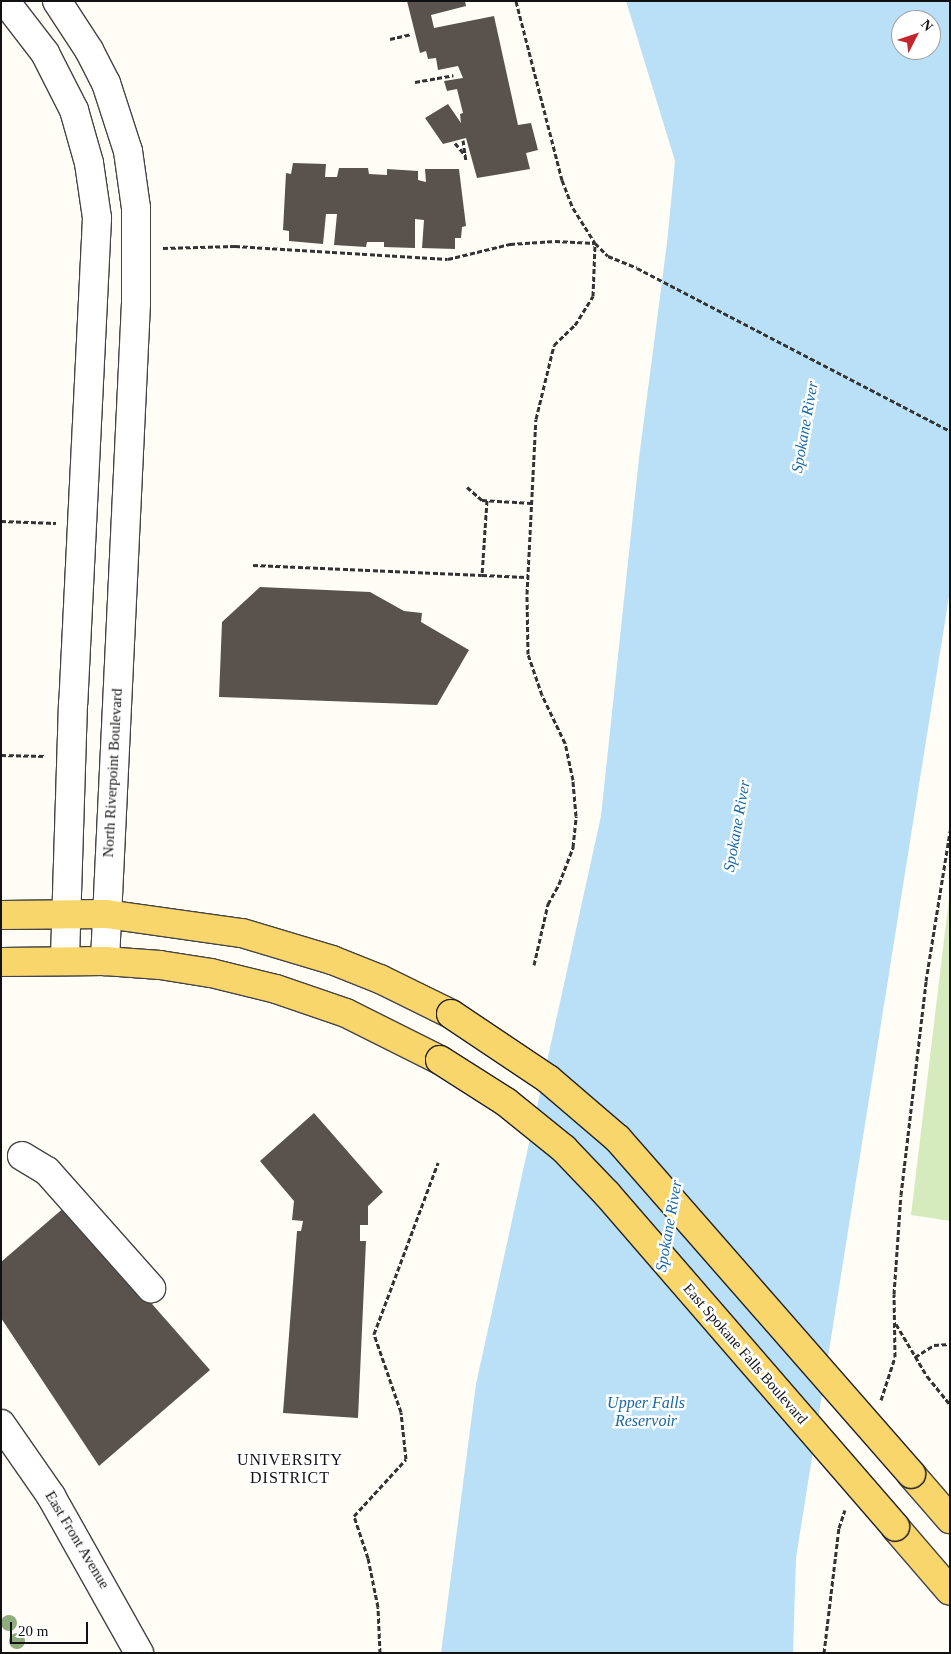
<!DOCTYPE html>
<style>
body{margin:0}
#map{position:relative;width:951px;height:1654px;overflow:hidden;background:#fffdf5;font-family:"Times New Roman",serif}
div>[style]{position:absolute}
.green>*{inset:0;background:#d5ebbd}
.water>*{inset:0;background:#b9e0f7}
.building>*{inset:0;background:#5a524d}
.path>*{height:3px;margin-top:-1.5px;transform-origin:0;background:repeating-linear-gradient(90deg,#333 0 5px,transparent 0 7.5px)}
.roads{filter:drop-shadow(1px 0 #444) drop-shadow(-1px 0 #444) drop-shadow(0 1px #444) drop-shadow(0 -1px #444)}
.minor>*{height:28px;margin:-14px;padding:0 14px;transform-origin:14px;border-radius:14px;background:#fff}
.major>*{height:28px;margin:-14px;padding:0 14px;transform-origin:14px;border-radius:14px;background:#f9d66b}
.bridges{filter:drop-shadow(1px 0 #222) drop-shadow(-1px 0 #222) drop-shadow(0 1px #222) drop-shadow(0 -1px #222)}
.major-bridge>*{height:28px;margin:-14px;padding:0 14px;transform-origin:14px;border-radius:14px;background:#f9d66b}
.trees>*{width:16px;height:16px;margin:-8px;border-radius:50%;background:#8dad7f}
span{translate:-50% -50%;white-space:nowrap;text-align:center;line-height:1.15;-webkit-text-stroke:5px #fff;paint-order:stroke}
.street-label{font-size:15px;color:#111}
.water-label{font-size:16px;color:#1768a6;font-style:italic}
.neighbourhood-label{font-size:16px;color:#111;letter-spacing:1px}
.frame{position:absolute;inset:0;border:2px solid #111;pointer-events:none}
.north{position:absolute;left:891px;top:10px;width:50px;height:50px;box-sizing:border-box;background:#fff;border:1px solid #a0a0a0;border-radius:50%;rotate:49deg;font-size:14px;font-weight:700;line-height:20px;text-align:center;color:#111}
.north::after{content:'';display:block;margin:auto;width:18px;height:22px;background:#c4262e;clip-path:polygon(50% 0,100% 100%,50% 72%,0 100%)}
.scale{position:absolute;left:10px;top:1622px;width:78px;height:22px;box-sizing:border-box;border:2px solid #111;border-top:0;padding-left:6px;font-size:15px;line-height:18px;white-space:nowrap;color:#111;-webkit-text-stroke:4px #fff;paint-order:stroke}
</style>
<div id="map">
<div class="green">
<div style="clip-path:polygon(950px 890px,950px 1221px,911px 1215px)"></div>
</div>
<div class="water">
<div style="clip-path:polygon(evenodd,626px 1px,950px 1px,950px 590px,796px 1558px,793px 1653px,441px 1653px,476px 1384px,601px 816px,639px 458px,667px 243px,675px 161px,626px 1px,901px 20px,931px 20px,931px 50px,901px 50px,901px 20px)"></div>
</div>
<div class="building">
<div style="clip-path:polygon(407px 1px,465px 1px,466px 6px,431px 15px,434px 28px,494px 16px,518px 125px,531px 123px,538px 150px,526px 153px,530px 169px,477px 178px,466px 138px,443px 144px,425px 118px,448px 104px,461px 123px,460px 114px,463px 113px,457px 89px,447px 91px,444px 81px,463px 78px,458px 66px,438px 70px,436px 58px,428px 59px,426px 51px,420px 53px)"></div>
<div style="clip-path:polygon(293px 163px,326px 164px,325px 177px,337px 177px,339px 168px,368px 168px,369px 174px,387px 175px,387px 169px,418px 171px,418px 180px,426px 182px,425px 169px,459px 169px,466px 226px,462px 227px,461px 238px,455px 238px,455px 249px,422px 248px,424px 220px,415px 219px,415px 248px,384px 247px,384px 242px,367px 242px,366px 247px,334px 245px,337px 214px,326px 214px,323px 244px,289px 241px,289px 231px,283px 230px,286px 173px,291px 174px)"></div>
<div style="clip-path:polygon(260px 587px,370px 592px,404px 611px,422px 613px,421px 622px,469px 650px,437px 705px,219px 697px,222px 622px)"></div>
<div style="clip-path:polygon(314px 1113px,383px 1192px,368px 1206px,368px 1225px,360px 1225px,360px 1241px,366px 1241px,358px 1418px,283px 1413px,297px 1231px,301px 1231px,303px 1221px,292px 1220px,294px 1201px,260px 1161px)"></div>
<div style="clip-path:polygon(66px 1206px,210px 1370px,99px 1466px,1px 1318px,1px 1262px)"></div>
</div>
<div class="path">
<div style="left:516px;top:1px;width:185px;rotate:75.6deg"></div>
<div style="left:562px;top:180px;width:30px;rotate:69deg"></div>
<div style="left:573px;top:208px;width:41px;rotate:57.8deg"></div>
<div style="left:595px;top:243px;width:18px;rotate:45deg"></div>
<div style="left:608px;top:256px;width:31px;rotate:22deg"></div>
<div style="left:637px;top:268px;width:353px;rotate:27.5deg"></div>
<div style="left:390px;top:39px;width:22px;rotate:-13deg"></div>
<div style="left:415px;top:82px;width:39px;rotate:-10deg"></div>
<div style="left:463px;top:140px;width:21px;rotate:82deg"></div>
<div style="left:455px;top:143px;width:16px;rotate:50deg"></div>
<div style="left:163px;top:248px;width:72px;rotate:-1.6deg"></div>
<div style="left:235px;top:246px;width:213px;rotate:3.5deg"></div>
<div style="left:448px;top:259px;width:64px;rotate:-13.6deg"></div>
<div style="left:510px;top:244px;width:45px;rotate:-3.8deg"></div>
<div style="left:555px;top:241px;width:40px;rotate:2.9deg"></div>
<div style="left:467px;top:487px;width:20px;rotate:41deg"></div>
<div style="left:482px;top:500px;width:49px;rotate:3.5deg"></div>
<div style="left:487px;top:500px;width:75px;rotate:93.8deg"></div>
<div style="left:482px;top:575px;width:45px;rotate:2.5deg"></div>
<div style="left:1px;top:521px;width:55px;rotate:2.1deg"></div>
<div style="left:253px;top:565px;width:229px;rotate:2.5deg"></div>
<div style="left:1px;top:755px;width:45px;rotate:1.3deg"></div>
<div style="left:534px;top:965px;width:63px;rotate:-77.1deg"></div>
<div style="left:548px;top:904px;width:23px;rotate:-61deg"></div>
<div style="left:559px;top:884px;width:40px;rotate:-69deg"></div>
<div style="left:573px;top:847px;width:31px;rotate:-84deg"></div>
<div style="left:576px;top:816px;width:36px;rotate:-95deg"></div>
<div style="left:573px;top:780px;width:38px;rotate:-102deg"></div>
<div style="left:565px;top:743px;width:53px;rotate:-115.6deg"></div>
<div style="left:542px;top:695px;width:43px;rotate:-108.9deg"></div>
<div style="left:528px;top:654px;width:60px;rotate:-91deg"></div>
<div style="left:527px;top:594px;width:175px;rotate:-87.1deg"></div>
<div style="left:536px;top:419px;width:76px;rotate:-76.3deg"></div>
<div style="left:554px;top:345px;width:29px;rotate:-44deg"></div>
<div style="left:575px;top:325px;width:34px;rotate:-58deg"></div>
<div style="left:593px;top:296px;width:53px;rotate:-87.8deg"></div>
<div style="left:896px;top:1324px;width:61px;rotate:59.2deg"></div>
<div style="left:927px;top:1376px;width:36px;rotate:51deg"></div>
<div style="left:915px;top:1357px;width:22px;rotate:-32deg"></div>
<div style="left:934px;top:1345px;width:16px;rotate:-4deg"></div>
<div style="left:881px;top:1400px;width:45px;rotate:-72deg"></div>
<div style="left:895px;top:1357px;width:63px;rotate:-90.9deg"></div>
<div style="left:894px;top:1294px;width:99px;rotate:-86deg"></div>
<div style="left:901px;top:1195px;width:215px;rotate:-83.3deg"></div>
<div style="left:926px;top:981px;width:152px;rotate:-80.9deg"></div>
<div style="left:380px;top:1653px;width:46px;rotate:-92.5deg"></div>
<div style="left:378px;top:1607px;width:50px;rotate:-101.5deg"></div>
<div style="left:368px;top:1558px;width:44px;rotate:-108.4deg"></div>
<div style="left:354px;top:1516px;width:77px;rotate:-47.6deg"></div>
<div style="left:406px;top:1459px;width:47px;rotate:-96.1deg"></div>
<div style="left:401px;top:1412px;width:83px;rotate:-109.1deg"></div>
<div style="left:374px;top:1334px;width:183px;rotate:-69.5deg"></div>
<div style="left:824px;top:1653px;width:126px;rotate:-83.2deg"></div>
<div style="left:839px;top:1528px;width:19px;rotate:-72deg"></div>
</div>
<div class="roads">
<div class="minor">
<div style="left:5px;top:1px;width:66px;rotate:52.4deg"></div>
<div style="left:45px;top:53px;width:64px;rotate:63deg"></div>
<div style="left:74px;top:110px;width:55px;rotate:74.2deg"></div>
<div style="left:89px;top:163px;width:56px;rotate:81.7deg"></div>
<div style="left:97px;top:218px;width:486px;rotate:92.8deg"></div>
<div style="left:73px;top:703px;width:257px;rotate:91.8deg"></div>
<div style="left:57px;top:1px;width:59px;rotate:56.9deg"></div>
<div style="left:89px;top:50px;width:37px;rotate:63deg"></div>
<div style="left:106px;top:83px;width:71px;rotate:72.1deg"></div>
<div style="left:128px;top:151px;width:58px;rotate:82deg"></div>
<div style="left:136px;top:208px;width:95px;rotate:90deg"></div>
<div style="left:136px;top:303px;width:659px;rotate:92.7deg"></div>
<div style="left:22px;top:1156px;width:29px;rotate:31deg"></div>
<div style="left:47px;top:1171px;width:157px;rotate:48.4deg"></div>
<div style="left:1px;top:1424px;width:88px;rotate:55.2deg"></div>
<div style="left:51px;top:1496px;width:180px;rotate:60.7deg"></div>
</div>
<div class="major">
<div style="left:1px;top:915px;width:105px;rotate:-0.5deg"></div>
<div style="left:106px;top:914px;width:137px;rotate:8deg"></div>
<div style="left:242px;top:933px;width:94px;rotate:16.7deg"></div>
<div style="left:332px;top:960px;width:52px;rotate:21.6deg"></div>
<div style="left:380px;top:979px;width:79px;rotate:26.2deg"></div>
<div style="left:1px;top:962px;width:104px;rotate:-0.6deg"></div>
<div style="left:105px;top:961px;width:55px;rotate:4.2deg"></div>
<div style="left:160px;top:965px;width:52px;rotate:8.9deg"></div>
<div style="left:211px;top:973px;width:67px;rotate:13.8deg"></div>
<div style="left:276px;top:989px;width:74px;rotate:18.9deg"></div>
<div style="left:346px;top:1013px;width:105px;rotate:26.6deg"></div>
<div style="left:911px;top:1474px;width:60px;rotate:49.1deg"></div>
<div style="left:895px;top:1527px;width:84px;rotate:49.3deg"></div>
</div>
</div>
<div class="bridges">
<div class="major-bridge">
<div style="left:451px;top:1014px;width:117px;rotate:33.8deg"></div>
<div style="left:548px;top:1079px;width:92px;rotate:40.6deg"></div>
<div style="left:618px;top:1139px;width:445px;rotate:48.8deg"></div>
<div style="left:440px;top:1060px;width:78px;rotate:32.5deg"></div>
<div style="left:506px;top:1102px;width:75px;rotate:39deg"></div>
<div style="left:564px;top:1149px;width:62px;rotate:46.3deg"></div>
<div style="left:607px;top:1194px;width:440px;rotate:49.1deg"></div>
</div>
</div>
<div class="trees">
<div style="left:9px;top:1623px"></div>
<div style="left:17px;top:1641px"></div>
</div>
<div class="street-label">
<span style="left:113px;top:773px;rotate:-87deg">North Riverpoint Boulevard</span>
<span style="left:745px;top:1354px;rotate:49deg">East Spokane Falls Boulevard</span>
<span style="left:77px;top:1540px;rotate:59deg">East Front Avenue</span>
</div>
<div class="water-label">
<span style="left:805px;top:427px;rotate:-80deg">Spokane River</span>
<span style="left:737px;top:826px;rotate:-80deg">Spokane River</span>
<span style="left:669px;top:1226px;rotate:-80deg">Spokane River</span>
<span style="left:646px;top:1412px">Upper Falls<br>Reservoir</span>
</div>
<div class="neighbourhood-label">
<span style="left:290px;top:1469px">UNIVERSITY<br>DISTRICT</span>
</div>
<div class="frame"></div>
<div class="north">N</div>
<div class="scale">20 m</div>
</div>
